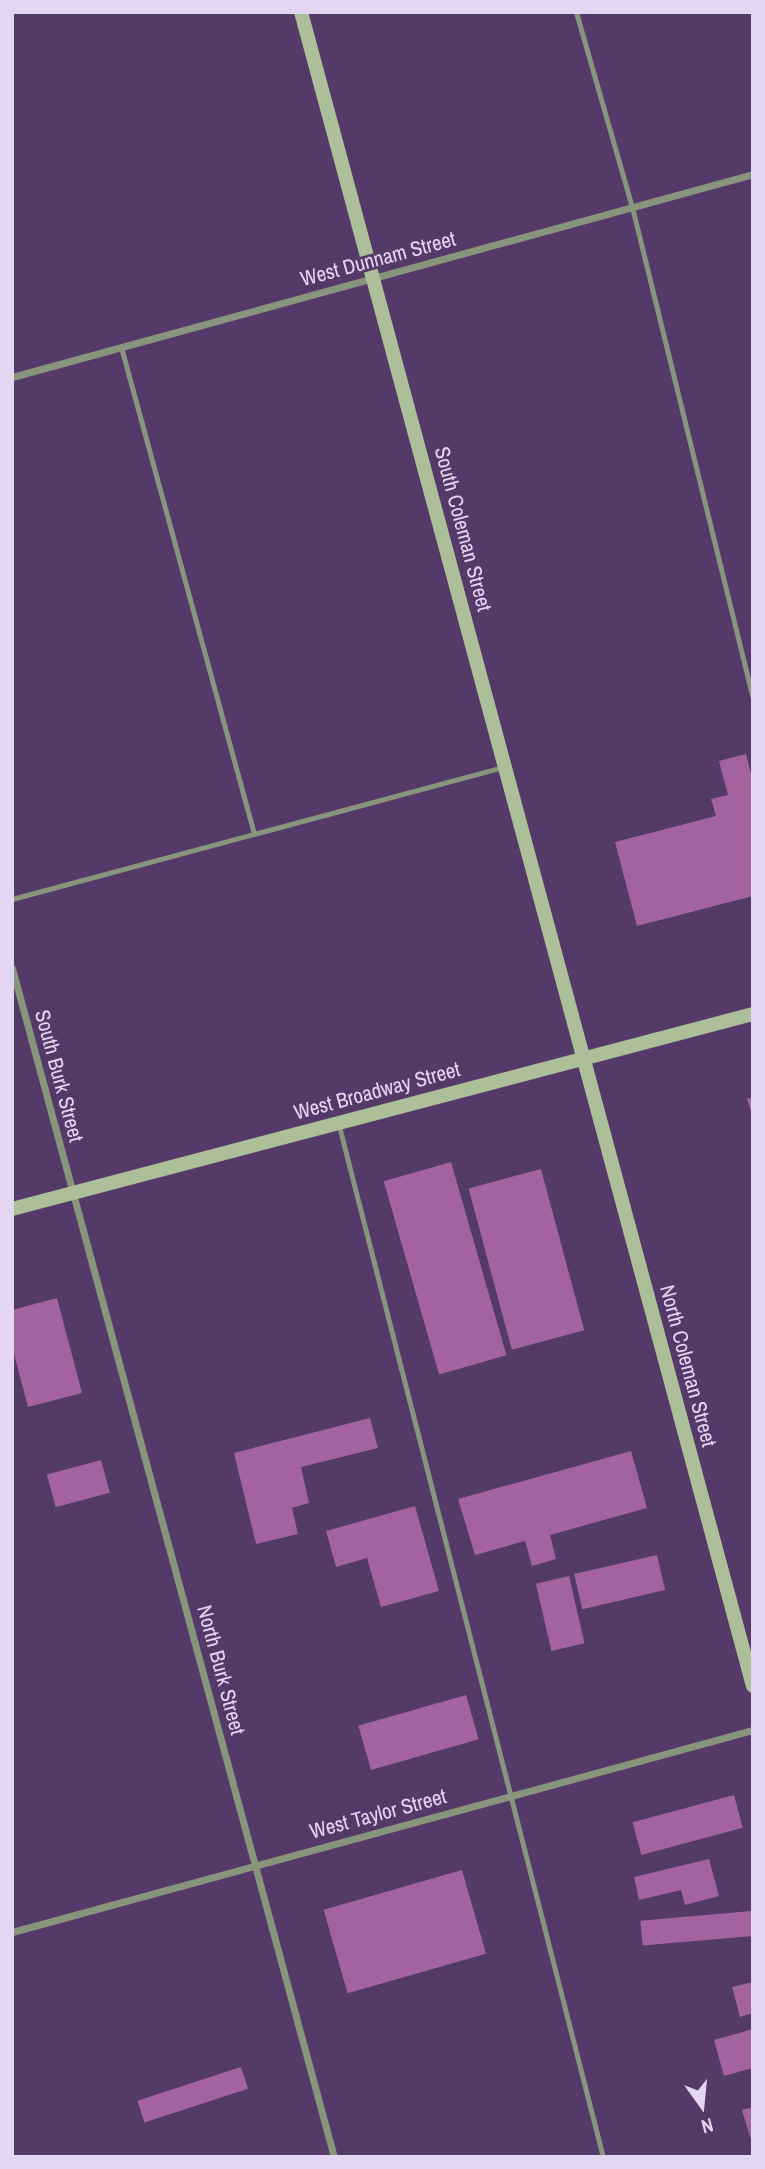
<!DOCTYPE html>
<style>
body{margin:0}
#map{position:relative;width:765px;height:2169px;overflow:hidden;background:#543a69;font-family:"Archivo Narrow",sans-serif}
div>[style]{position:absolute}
.building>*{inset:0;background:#a363a0;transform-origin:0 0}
.lane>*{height:5px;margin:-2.5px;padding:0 2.5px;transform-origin:2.5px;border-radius:2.5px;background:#88947c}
.street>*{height:7px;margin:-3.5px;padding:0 3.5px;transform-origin:3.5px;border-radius:3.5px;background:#88947c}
.secondary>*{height:14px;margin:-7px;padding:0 7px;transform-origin:7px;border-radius:7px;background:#acbf98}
span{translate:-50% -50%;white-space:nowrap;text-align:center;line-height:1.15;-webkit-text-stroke:5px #543a69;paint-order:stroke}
.street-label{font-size:21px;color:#e4d5f2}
.frame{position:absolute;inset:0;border:14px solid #e4d5f2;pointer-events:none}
.north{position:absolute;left:667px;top:2071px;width:70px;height:70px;-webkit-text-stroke:5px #543a69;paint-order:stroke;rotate:165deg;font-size:19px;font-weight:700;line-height:28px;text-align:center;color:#e4d5f2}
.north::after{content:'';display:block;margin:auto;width:24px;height:32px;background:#e4d5f2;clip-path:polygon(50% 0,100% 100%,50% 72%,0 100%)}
</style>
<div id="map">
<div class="building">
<div style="clip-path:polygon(746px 754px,753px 781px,753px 896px,637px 926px,615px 842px,716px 816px,711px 799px,728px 795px,719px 761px)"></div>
<div style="clip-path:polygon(753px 1097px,753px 1115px,752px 1115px,747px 1099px)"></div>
<div style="left:451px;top:1162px;width:201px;height:70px;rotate:74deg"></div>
<div style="left:541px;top:1169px;width:167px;height:75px;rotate:75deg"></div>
<div style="clip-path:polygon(57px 1298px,82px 1393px,28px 1407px,12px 1346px,12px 1310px)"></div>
<div style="clip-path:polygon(370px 1418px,378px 1448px,301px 1467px,309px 1503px,292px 1508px,298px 1534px,256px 1544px,234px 1453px)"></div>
<div style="clip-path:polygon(631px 1451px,647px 1508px,550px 1535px,556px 1559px,532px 1566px,525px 1541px,475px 1555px,458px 1499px)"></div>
<div style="left:101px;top:1460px;width:34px;height:56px;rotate:75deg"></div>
<div style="clip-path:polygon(415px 1506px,439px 1591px,381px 1607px,367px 1558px,336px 1567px,326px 1531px)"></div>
<div style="left:657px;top:1555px;width:36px;height:85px;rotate:77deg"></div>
<div style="left:569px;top:1576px;width:69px;height:34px;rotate:77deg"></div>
<div style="left:466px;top:1695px;width:46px;height:112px;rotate:74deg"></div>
<div style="left:734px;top:1795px;width:34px;height:105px;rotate:75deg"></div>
<div style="clip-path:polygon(709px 1859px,719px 1896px,685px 1905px,681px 1890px,639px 1900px,634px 1877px)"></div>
<div style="left:462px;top:1870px;width:87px;height:144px;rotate:74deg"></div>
<div style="left:751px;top:1911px;width:25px;height:111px;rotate:85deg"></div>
<div style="clip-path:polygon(753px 1982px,753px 2013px,740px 2017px,732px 1987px)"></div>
<div style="clip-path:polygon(753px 2029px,753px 2068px,724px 2076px,714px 2040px)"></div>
<div style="left:241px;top:2067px;width:23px;height:109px;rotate:72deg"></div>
<div style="clip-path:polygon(753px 2107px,753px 2142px,752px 2143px,742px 2110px)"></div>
</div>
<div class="lane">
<div style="left:576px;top:12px;width:203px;rotate:74deg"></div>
<div style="left:632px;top:207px;width:507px;rotate:76.18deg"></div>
<div style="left:121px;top:347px;width:505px;rotate:74.72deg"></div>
<div style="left:12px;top:899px;width:508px;rotate:-15.05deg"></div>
<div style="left:339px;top:1126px;width:1064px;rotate:75.64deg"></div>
</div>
<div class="street">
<div style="left:12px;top:377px;width:768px;rotate:-15.32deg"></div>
<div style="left:12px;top:968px;width:1232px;rotate:74.85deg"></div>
<div style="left:12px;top:1932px;width:768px;rotate:-15.25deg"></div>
</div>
<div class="secondary">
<div style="left:301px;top:12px;width:1734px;rotate:74.89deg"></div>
<div style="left:12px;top:1209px;width:766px;rotate:-14.74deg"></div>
</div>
<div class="street-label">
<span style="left:378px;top:259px;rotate:-15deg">West Dunnam Street</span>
<span style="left:463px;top:529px;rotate:75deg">South Coleman Street</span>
<span style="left:59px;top:1076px;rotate:75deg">South Burk Street</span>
<span style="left:377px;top:1091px;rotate:-15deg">West Broadway Street</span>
<span style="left:688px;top:1366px;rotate:75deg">North Coleman Street</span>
<span style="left:221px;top:1670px;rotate:75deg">North Burk Street</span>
<span style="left:378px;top:1814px;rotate:-15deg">West Taylor Street</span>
</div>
<div class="frame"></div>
<div class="north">N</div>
</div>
